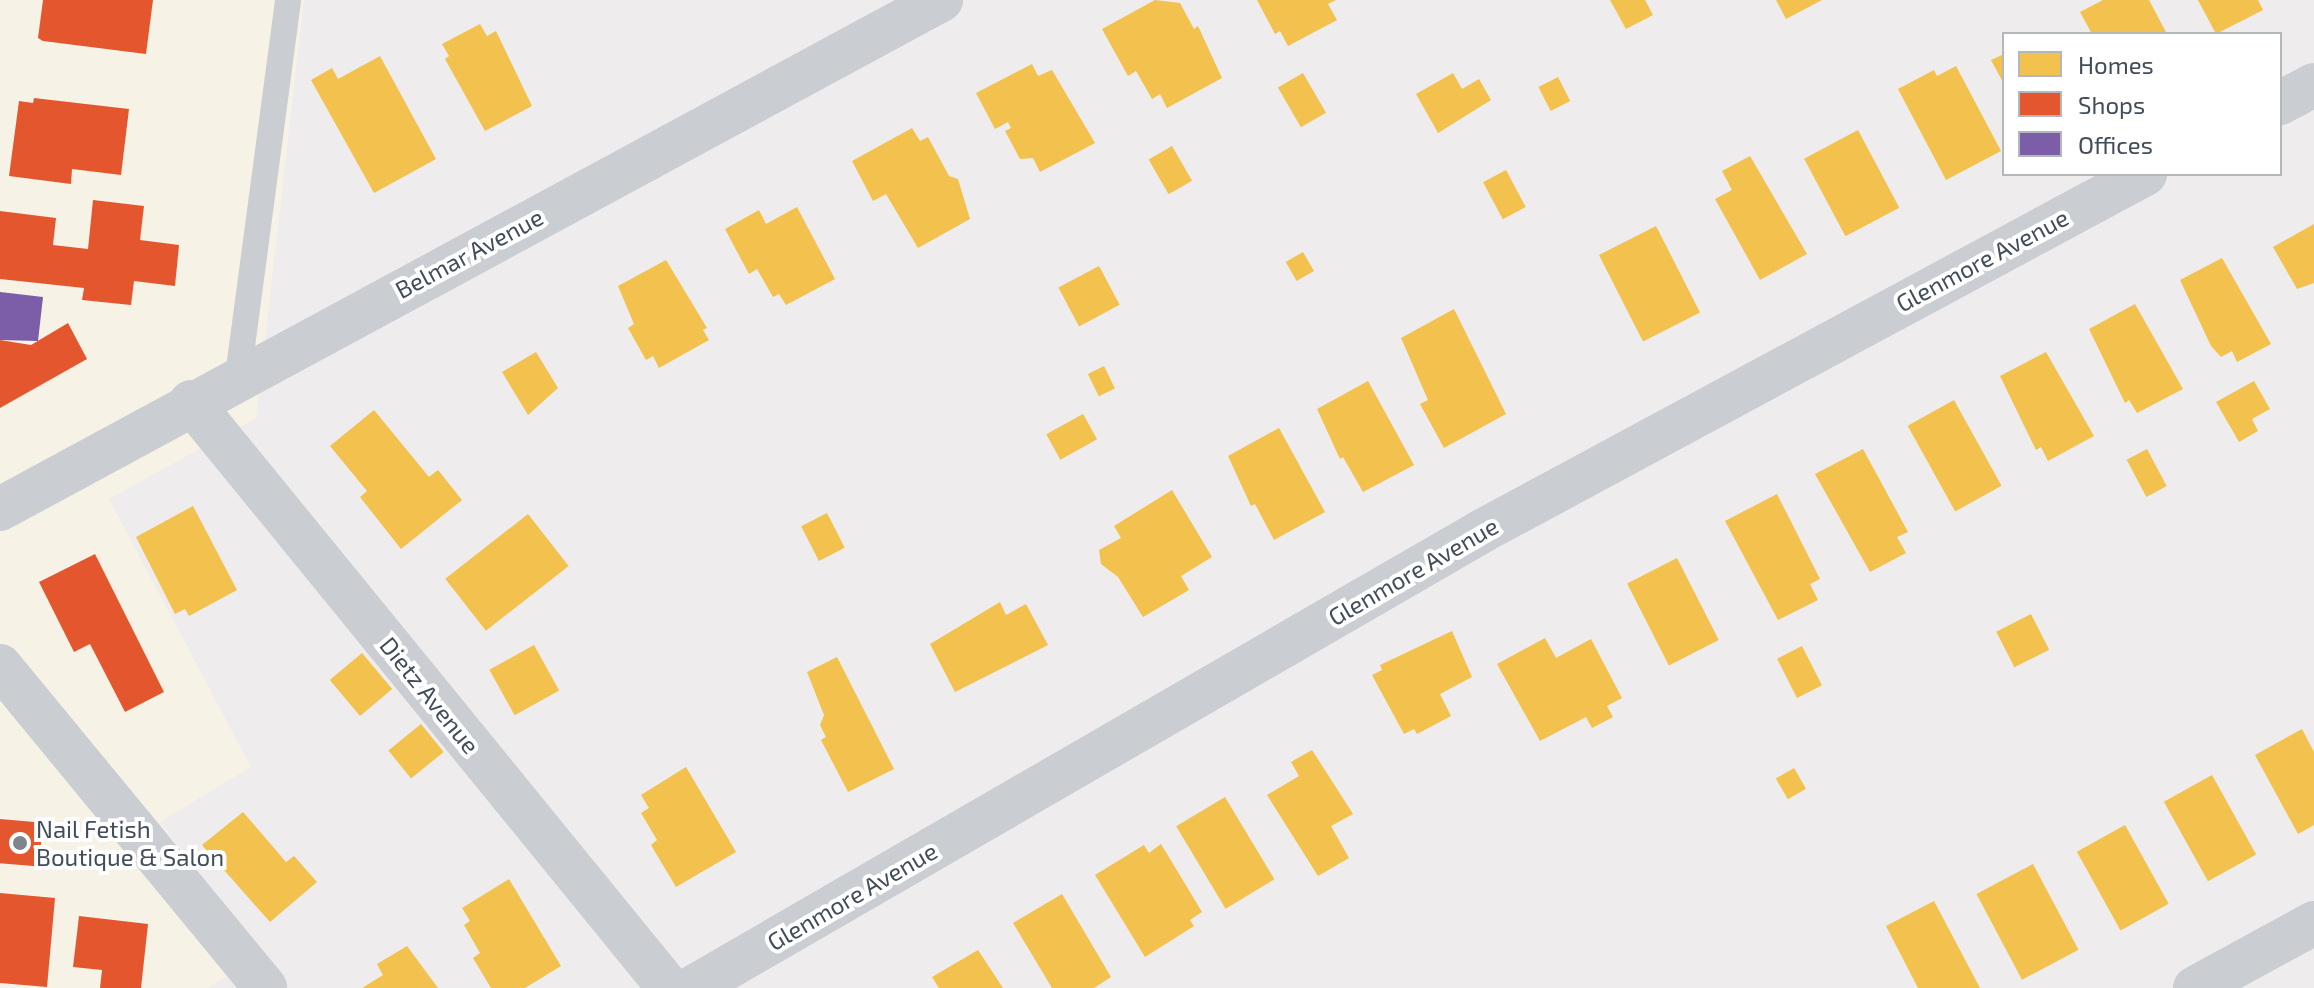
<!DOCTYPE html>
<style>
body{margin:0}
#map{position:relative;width:2314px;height:988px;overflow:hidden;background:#eeecec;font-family:"Exo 2",sans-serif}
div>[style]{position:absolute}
.commercial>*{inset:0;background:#f6f2e5}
.homes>*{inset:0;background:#f2c14e;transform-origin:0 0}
.shops>*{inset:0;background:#e4572e;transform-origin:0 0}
.offices>*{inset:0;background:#7b5ea7}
.service>*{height:26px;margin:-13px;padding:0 13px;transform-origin:13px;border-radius:13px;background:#cacdd1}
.minor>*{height:44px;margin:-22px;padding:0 22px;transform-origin:22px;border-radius:22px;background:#cacdd1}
.dots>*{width:22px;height:22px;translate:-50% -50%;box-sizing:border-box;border:4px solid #fff;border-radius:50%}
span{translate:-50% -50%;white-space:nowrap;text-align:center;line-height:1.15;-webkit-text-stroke:8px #fff;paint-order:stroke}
.street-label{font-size:24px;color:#424d5a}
.poi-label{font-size:24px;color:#424d5a}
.left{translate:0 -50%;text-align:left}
.legend{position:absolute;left:2002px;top:32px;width:280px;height:144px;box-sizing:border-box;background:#fff;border:2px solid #b3b8bd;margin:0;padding:10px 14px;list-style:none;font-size:24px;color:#424d5a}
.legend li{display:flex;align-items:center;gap:16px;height:40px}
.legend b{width:40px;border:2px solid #b3b8bd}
</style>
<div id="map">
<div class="commercial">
<div style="clip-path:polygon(0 0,304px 0,256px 418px,109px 499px,251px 767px,160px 822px,263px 957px,207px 988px,0 988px)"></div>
</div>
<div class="homes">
<div style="clip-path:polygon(1155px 0,1180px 3px,1194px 29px,1198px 26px,1222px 78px,1167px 108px,1160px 94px,1152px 99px,1136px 71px,1128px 76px,1102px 29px)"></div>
<div style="clip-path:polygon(1257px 0,1336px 0,1328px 4px,1337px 20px,1288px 46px,1280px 31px,1275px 34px)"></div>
<div style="clip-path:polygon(1610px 0,1645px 0,1653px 15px,1626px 29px)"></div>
<div style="clip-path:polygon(1776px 0,1822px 0,1786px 19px)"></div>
<div style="clip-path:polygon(2103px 0,2149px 0,2167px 34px,2092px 34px,2080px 12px)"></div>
<div style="clip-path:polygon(2198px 0,2258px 0,2263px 10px,2216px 34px)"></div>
<div style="clip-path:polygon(480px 24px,487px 36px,496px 31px,532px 106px,485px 131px,445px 59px,449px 56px,442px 44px)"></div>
<div style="clip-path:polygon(2004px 54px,2004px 84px,1991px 60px)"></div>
<div style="clip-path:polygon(380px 56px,436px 159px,374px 193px,311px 80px,332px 68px,338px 79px)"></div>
<div style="clip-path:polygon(1032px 64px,1038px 76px,1052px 70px,1095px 143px,1040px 172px,1033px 158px,1020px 159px,1005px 131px,1011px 128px,1008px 122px,995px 129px,976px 93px)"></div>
<div style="clip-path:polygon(1956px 66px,2001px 151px,1946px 180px,1898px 89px,1934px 70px,1937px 76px)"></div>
<div style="left:1303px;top:73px;width:46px;height:29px;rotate:60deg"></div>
<div style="clip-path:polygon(1453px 73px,1462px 89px,1479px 79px,1491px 100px,1438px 133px,1416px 94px)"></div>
<div style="left:1558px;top:77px;width:27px;height:22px;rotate:63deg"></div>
<div style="clip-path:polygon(912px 128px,920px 141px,928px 137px,949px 176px,958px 179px,970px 219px,918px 248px,886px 194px,873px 201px,852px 161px)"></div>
<div style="left:1858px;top:130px;width:88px;height:61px;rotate:62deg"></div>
<div style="left:1172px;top:146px;width:40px;height:27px;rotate:60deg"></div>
<div style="clip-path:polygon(1750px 156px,1807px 254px,1760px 280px,1715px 199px,1732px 190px,1722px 171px)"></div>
<div style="left:1506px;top:170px;width:42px;height:26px;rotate:62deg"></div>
<div style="clip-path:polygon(797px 207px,835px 279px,786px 305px,779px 294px,773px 297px,757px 269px,749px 274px,725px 229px,759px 210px,766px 224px)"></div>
<div style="clip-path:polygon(2314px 224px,2314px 283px,2297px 289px,2273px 247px)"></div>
<div style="left:1656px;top:226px;width:97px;height:64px;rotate:63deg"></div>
<div style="left:1303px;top:252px;width:22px;height:20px;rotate:60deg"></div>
<div style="clip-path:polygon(2222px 258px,2271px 344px,2237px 362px,2232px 351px,2221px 357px,2211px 346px,2180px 280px)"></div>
<div style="clip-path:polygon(666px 260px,707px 328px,703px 330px,709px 340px,659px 368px,653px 356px,646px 360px,628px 328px,634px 324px,618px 286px)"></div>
<div style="left:1099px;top:266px;width:44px;height:46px;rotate:62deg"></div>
<div style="clip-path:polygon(2135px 304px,2183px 389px,2137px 413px,2129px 400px,2125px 403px,2089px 329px)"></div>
<div style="clip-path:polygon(1454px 309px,1506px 414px,1444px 448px,1420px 404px,1428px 400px,1401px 338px)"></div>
<div style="clip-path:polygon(536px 352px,558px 388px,528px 415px,502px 372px)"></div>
<div style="clip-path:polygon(2046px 352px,2094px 436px,2048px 461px,2041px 447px,2036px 450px,2000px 376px)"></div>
<div style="left:1104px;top:366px;width:25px;height:18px;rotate:64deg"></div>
<div style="clip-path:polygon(1368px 381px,1414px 465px,1363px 492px,1343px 457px,1340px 459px,1317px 409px)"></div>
<div style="clip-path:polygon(2254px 381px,2270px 409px,2252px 419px,2258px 431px,2239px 442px,2216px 402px)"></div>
<div style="left:1954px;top:400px;width:98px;height:53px;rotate:61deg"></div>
<div style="clip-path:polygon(374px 410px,429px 477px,438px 470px,462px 500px,401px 549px,360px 497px,367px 491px,330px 446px)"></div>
<div style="left:1083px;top:414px;width:29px;height:42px;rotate:61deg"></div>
<div style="clip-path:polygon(1279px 428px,1325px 512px,1274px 540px,1255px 504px,1251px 506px,1228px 456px)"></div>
<div style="clip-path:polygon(1863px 449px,1908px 532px,1897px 537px,1906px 553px,1870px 572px,1815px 474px)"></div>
<div style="left:2147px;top:449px;width:42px;height:23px;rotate:62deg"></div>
<div style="clip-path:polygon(1172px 490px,1212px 557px,1181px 576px,1189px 590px,1143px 617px,1118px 577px,1101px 564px,1099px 550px,1121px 538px,1114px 526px)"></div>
<div style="clip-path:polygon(1777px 494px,1820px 579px,1810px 584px,1818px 600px,1778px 620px,1725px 521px)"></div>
<div style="clip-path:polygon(193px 506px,237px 590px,189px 616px,185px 609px,175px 614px,136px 537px)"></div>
<div style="left:827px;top:513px;width:39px;height:29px;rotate:63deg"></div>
<div style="left:528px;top:514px;width:66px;height:105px;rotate:52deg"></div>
<div style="left:1677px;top:558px;width:92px;height:56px;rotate:63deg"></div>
<div style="clip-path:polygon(1000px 602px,1006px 615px,1026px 604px,1048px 645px,955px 692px,930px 644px)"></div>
<div style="left:2031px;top:614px;width:40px;height:39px;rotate:63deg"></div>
<div style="clip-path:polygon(1452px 631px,1472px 677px,1440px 694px,1451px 716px,1417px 734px,1414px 729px,1404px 734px,1372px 675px,1382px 670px,1380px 665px)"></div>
<div style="clip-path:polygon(1545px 638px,1556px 658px,1591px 639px,1622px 698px,1607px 706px,1613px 717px,1592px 728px,1586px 717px,1540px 741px,1497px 664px)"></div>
<div style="left:534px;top:645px;width:52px;height:51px;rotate:61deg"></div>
<div style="left:1802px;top:646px;width:44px;height:28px;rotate:63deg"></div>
<div style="left:362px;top:653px;width:47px;height:42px;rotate:50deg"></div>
<div style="clip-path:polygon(837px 657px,894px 769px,848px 792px,821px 740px,826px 737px,820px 725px,824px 715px,807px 672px)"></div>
<div style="left:421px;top:724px;width:36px;height:42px;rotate:51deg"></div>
<div style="clip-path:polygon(2302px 729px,2314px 752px,2314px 825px,2298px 834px,2255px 755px)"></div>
<div style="clip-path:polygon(1312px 750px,1353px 814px,1331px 826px,1349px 858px,1318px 876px,1267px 795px,1299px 776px,1291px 762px)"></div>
<div style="clip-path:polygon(686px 767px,736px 852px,676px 887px,651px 845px,657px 840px,641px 813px,649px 808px,641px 795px)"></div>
<div style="left:1794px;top:768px;width:24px;height:21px;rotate:60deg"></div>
<div style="left:2212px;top:775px;width:91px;height:55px;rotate:61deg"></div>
<div style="left:1225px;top:797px;width:96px;height:57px;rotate:59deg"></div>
<div style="clip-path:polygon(243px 812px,286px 862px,294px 856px,317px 882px,270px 922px,202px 845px)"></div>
<div style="left:2125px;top:825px;width:90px;height:55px;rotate:61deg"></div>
<div style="clip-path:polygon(1161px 844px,1202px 912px,1190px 920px,1194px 926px,1145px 957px,1095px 875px,1144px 845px,1149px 853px)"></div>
<div style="left:2033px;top:864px;width:97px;height:64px;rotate:62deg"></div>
<div style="clip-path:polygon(509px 879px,561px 966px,525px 988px,491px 988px,473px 958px,480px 953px,464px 925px,470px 921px,462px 908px)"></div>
<div style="clip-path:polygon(1062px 894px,1111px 977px,1094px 988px,1052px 988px,1013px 923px)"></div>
<div style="clip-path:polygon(1934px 901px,1980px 988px,1918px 988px,1886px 926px)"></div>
<div style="clip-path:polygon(407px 946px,438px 988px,362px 988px,383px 975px,377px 964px)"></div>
<div style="clip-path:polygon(978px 950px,1003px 988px,939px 988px,932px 977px)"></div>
</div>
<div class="shops">
<div style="clip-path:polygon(43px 0,153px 0,146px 54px,43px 41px,38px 38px)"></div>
<div style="clip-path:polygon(34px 98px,129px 109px,121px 175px,72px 169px,71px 184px,9px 176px,19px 101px,33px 103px)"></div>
<div style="clip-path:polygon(93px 200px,144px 206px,140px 240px,179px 245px,175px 286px,134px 281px,131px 305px,82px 300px,84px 288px,0 279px,0 211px,56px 218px,53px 245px,88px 249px)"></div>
<div style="clip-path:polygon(68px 323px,87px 359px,0 408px,0 340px,31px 345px)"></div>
<div style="clip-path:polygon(95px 554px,164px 692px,125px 712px,90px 644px,74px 652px,39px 582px)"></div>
<div style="left:0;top:819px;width:43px;height:44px;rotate:5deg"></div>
<div style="clip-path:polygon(0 893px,55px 898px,47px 987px,0 983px)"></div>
<div style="clip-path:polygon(79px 916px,148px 924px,141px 988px,100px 988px,102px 970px,73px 967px)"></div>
</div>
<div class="offices">
<div style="clip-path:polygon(0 292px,43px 297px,38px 341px,0 340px)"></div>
</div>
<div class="service">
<div style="left:238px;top:376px;width:379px;rotate:-82.4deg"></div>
</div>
<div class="minor">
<div style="left:2280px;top:103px;width:38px;rotate:-28deg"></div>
<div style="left:191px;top:402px;width:756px;rotate:50.8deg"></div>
<div style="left:0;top:509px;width:1070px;rotate:-28.41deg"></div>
<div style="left:0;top:666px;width:417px;rotate:50.5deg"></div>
<div style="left:692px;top:988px;width:915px;rotate:-30.04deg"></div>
<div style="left:1484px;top:530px;width:751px;rotate:-28.31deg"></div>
<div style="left:2195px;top:988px;width:136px;rotate:-28.6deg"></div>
</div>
<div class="dots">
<div style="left:20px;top:843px;background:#7e858d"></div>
</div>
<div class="street-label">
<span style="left:469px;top:253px;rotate:-28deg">Belmar Avenue</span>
<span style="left:1982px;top:260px;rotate:-28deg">Glenmore Avenue</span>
<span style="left:1413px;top:571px;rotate:-30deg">Glenmore Avenue</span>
<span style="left:430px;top:695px;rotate:51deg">Dietz Avenue</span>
<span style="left:852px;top:896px;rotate:-30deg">Glenmore Avenue</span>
</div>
<div class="poi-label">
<span class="left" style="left:36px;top:843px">Nail Fetish<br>Boutique &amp; Salon</span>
</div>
<ul class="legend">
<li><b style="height:22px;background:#f2c14e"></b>Homes</li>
<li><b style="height:22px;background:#e4572e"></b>Shops</li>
<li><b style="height:22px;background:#7b5ea7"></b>Offices</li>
</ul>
</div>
